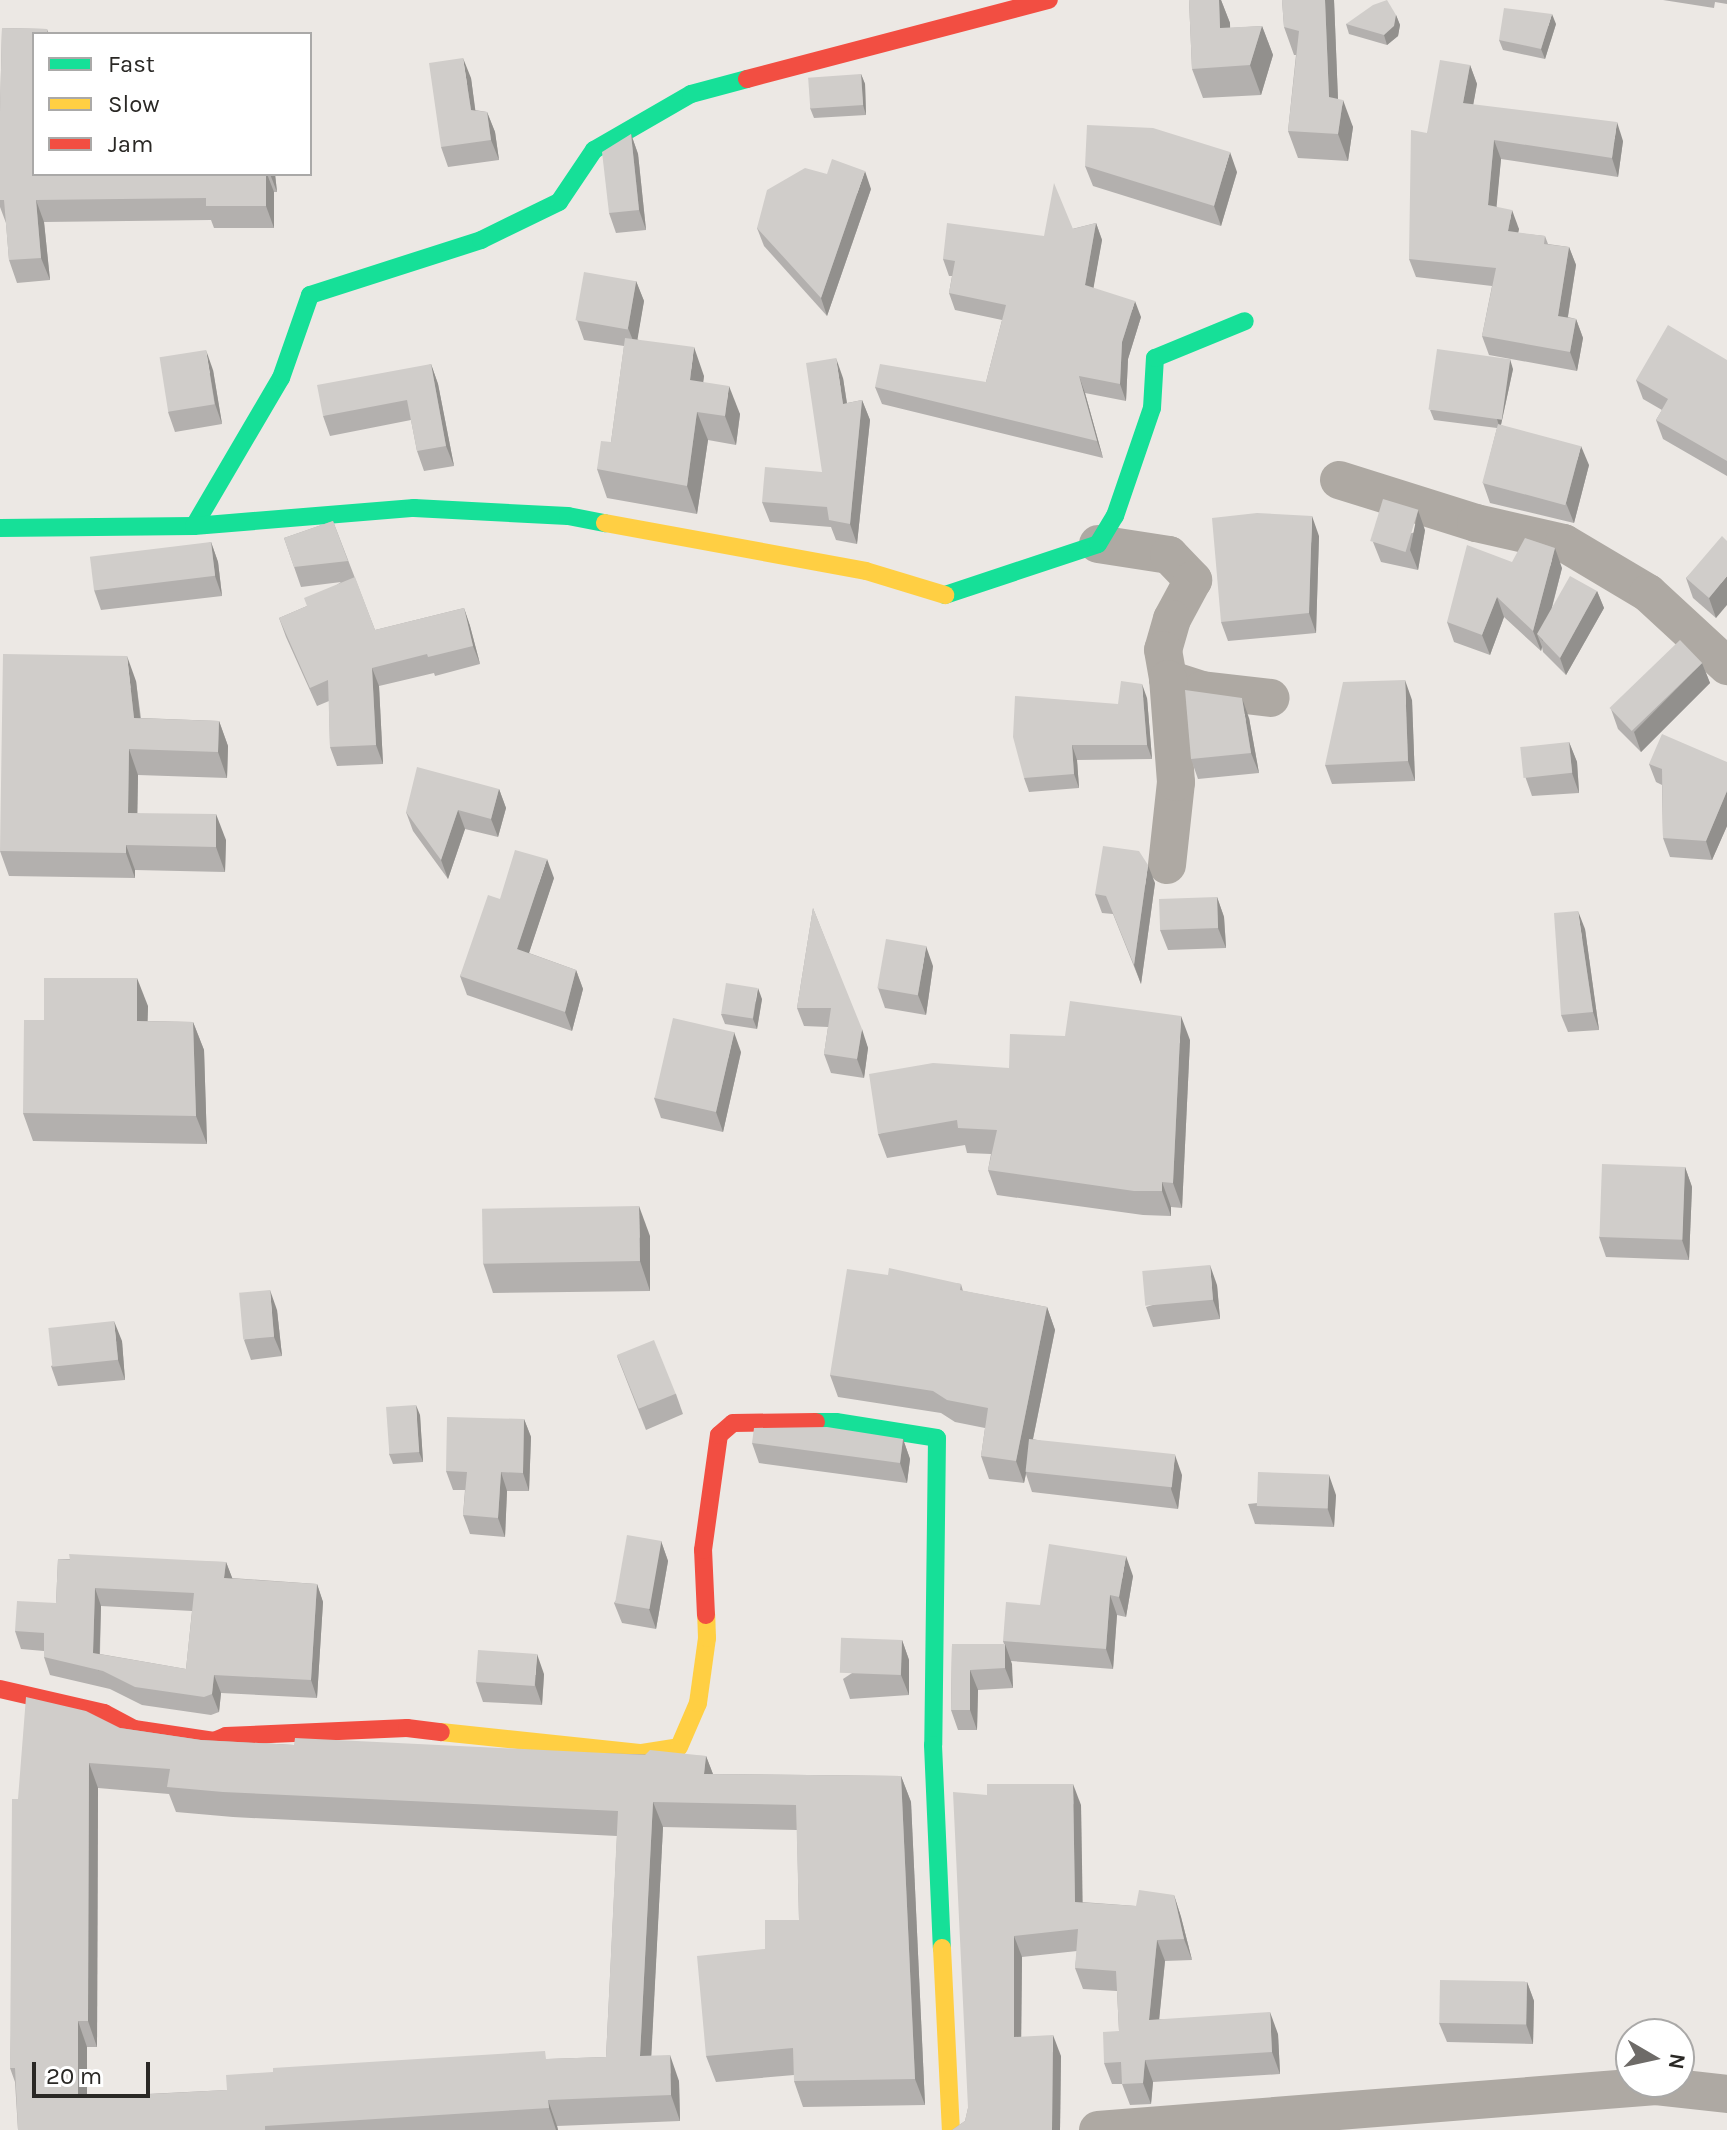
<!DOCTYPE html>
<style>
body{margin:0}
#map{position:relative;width:1727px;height:2130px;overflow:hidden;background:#ece8e4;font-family:Karla,sans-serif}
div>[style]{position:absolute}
.street>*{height:38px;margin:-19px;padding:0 19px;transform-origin:19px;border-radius:19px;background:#aea9a3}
.fast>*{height:18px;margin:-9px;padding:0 9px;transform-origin:9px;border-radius:9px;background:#16e098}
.slow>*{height:18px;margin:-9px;padding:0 9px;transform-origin:9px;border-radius:9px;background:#ffcf43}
.jam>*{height:18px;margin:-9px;padding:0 9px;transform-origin:9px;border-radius:9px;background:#f24e42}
.wall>*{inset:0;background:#b3b0ae}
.shaded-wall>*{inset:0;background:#92908d}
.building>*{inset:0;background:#d0cdca;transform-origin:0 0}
span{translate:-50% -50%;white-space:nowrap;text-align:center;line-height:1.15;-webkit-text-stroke:6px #fff;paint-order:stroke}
.legend{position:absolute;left:32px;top:32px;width:280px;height:144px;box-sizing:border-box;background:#fff;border:2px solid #aaa9a8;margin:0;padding:10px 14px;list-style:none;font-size:24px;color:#2a2825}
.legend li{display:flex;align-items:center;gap:16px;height:40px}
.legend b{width:40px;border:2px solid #aaa9a8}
.north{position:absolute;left:1615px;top:2018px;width:80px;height:80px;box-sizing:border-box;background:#fff;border:2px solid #aaa9a8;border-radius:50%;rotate:99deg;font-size:22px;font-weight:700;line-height:32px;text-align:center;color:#2a2825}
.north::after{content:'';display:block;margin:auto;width:28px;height:36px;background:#6e6b68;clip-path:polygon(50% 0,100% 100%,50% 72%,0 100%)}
.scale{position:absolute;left:32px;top:2062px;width:118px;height:36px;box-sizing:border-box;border:4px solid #2a2825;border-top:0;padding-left:10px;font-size:24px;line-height:28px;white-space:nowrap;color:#2a2825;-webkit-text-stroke:6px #fff;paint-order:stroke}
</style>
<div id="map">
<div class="street">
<div style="left:1339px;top:480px;width:144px;rotate:17.4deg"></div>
<div style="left:1476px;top:523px;width:90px;rotate:12.8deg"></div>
<div style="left:1564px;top:543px;width:98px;rotate:30.8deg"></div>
<div style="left:1648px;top:593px;width:108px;rotate:42.7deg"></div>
<div style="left:1098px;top:544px;width:72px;rotate:8.8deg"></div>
<div style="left:1169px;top:555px;width:35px;rotate:46deg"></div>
<div style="left:1193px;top:580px;width:44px;rotate:118.3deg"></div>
<div style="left:1172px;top:619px;width:32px;rotate:106deg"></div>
<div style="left:1163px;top:650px;width:29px;rotate:80deg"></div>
<div style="left:1168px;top:679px;width:36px;rotate:18deg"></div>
<div style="left:1202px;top:690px;width:69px;rotate:6.6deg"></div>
<div style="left:1167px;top:865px;width:83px;rotate:-83.8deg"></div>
<div style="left:1176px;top:782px;width:103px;rotate:-94.4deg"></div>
<div style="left:1098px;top:2130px;width:560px;rotate:-4.51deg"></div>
<div style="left:1656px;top:2086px;width:71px;rotate:6.4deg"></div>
</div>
<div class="fast">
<div style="left:194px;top:526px;width:172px;rotate:-59.6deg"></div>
<div style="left:281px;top:378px;width:88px;rotate:-70.7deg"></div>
<div style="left:310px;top:295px;width:180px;rotate:-17.8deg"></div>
<div style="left:481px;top:240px;width:87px;rotate:-26deg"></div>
<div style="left:559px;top:202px;width:63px;rotate:-56.1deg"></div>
<div style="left:594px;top:150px;width:112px;rotate:-30deg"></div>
<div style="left:691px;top:94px;width:58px;rotate:-15deg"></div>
<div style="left:0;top:528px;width:194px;rotate:-0.6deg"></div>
<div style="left:194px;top:526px;width:221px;rotate:-4.7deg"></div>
<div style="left:414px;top:508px;width:154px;rotate:3deg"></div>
<div style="left:568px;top:516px;width:38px;rotate:11deg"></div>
<div style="left:945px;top:595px;width:161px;rotate:-18.4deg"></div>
<div style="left:1098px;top:544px;width:33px;rotate:-59deg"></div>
<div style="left:1115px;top:516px;width:114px;rotate:-71.1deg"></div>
<div style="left:1152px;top:408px;width:50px;rotate:-86.6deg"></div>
<div style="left:1155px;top:358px;width:97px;rotate:-22.3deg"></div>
<div style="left:816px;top:1422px;width:20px"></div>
<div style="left:836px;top:1422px;width:102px;rotate:9deg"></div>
<div style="left:937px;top:1438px;width:307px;rotate:90.7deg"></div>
<div style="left:933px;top:1745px;width:203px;rotate:87.5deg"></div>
</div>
<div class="slow">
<div style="left:605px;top:523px;width:265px;rotate:10.4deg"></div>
<div style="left:866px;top:571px;width:83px;rotate:16.9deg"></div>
<div style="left:441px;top:1732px;width:202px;rotate:6deg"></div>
<div style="left:642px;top:1753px;width:37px;rotate:-9deg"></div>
<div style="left:679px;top:1747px;width:48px;rotate:-66.6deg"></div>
<div style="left:698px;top:1703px;width:66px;rotate:-82.1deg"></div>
<div style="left:707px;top:1638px;width:23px;rotate:-92deg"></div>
<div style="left:942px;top:1948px;width:182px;rotate:87.2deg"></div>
</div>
<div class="jam">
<div style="left:747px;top:79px;width:312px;rotate:-14.7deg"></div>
<div style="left:706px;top:1615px;width:65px;rotate:-92.6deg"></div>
<div style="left:703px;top:1550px;width:116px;rotate:-82.1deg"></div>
<div style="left:719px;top:1435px;width:18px;rotate:-41deg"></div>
<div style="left:733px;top:1423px;width:83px;rotate:-0.7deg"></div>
<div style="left:0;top:1689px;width:107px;rotate:13deg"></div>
<div style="left:104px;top:1713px;width:34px;rotate:28deg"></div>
<div style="left:134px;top:1729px;width:81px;rotate:8.5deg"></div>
<div style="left:214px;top:1741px;width:13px;rotate:-23deg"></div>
<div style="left:226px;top:1736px;width:181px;rotate:-2.5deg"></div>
<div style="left:407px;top:1728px;width:34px;rotate:7deg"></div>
</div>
<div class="wall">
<div style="clip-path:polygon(1189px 0,1221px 0,1230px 23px,1230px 28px,1262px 26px,1273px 55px,1261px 95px,1203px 98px,1192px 69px)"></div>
<div style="clip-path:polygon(1282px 0,1334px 0,1338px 99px,1353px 127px,1348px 161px,1298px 158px,1288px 131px,1296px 55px,1294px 55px,1284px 27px)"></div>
<div style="clip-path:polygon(1663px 0,1727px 0,1727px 4px,1715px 2px,1714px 8px)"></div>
<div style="clip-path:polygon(1396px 15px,1400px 25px,1398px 36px,1387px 45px,1349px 34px,1346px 24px)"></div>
<div style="clip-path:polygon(1556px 24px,1545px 59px,1503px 50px,1499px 40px)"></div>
<div style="clip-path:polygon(2px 28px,47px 29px,49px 34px,34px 34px,34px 174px,275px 174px,277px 192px,274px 192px,274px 228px,214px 228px,211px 220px,44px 222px,50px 280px,17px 283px,9px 260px,6px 223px,0 207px,0 112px)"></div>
<div style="clip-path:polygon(1470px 65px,1477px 84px,1473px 105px,1623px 141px,1618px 177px,1501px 159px,1496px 206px,1519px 229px,1518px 233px,1545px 236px,1548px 244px,1569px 247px,1576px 265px,1568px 317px,1576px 319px,1583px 338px,1577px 371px,1489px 355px,1482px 336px,1492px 286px,1416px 277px,1409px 259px,1427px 133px)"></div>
<div style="clip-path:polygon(861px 74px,865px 84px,866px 115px,814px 118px,810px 108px)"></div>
<div style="clip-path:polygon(471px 78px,475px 110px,487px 112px,495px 132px,499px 160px,448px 167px,441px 147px)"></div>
<div style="clip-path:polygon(631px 134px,638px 154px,646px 230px,616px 233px,609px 213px)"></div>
<div style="clip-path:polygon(1085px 166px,1237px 172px,1221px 226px,1093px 186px)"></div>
<div style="clip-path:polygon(871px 189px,827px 316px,764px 246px,757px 228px)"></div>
<div style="clip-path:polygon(1096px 223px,1102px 240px,1093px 288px,1141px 317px,1128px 359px,1126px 401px,1085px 393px,1103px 458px,882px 404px,875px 387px,986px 382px,1002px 320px,955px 310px,949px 293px,952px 276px,949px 276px,943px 259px,1044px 236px)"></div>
<div style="clip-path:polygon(636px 281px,644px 301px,637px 339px,704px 376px,703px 382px,740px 414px,736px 445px,708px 440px,697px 514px,607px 498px,597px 469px,611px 442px,624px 346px,584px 340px,577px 320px)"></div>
<div style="clip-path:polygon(1727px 360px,1727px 476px,1663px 439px,1656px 420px,1662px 410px,1643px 399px,1636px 380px)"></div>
<div style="clip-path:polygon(431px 364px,438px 384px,454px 466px,424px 471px,417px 451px,411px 420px,330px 436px,323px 416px)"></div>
<div style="clip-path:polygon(1513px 369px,1501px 425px,1589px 465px,1574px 523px,1490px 503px,1483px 483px,1497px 428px,1434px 420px,1430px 410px)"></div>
<div style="clip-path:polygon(213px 370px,222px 424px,175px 432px,168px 412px)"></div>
<div style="clip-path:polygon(843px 378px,847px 403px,862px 400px,870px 420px,857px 544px,836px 540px,831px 527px,770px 522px,762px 502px,822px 472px)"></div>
<div style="clip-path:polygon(333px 521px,375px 630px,464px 608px,470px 626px,480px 664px,435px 676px,434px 673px,379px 686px,383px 764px,337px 766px,330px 747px,329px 701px,317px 706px,286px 637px,279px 618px,307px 606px,341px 582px,301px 587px,284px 538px)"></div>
<div style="clip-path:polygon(1425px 530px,1418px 570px,1381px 562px,1373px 542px)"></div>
<div style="clip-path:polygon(1319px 536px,1316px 633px,1228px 641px,1221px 622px)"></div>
<div style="clip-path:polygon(1727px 541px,1716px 618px,1693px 598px,1686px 578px)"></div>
<div style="clip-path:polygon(211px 542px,218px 562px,222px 596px,101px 610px,94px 590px)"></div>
<div style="clip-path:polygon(1512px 562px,1562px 568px,1552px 608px,1597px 591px,1604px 608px,1566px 675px,1543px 652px,1542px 647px,1541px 651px,1504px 617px,1490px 655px,1454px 642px,1447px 622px)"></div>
<div style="clip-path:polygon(1702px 663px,1710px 683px,1641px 752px,1618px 729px,1611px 709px)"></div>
<div style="clip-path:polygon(136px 681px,141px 718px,219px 721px,228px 746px,227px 778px,138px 775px,137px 813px,226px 840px,225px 872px,135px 870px,135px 878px,9px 876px,0 851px)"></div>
<div style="clip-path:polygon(1147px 698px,1152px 759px,1077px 760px,1079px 788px,1029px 792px,1024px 778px,1118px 704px)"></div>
<div style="clip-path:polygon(1412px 700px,1415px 781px,1332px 784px,1325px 765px)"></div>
<div style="clip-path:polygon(1249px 718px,1259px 773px,1198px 779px,1191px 759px)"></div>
<div style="clip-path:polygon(1569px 742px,1577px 762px,1579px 793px,1532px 796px,1525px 776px)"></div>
<div style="clip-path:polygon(1727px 762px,1727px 826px,1712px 860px,1670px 857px,1663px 838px,1662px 785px,1656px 782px,1649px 764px)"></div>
<div style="clip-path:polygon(499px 789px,506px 808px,498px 837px,465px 829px,448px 879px,413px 831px,406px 812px)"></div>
<div style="clip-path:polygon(554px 878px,529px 953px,576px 970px,583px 989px,572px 1031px,467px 995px,460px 976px,500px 899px)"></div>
<div style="clip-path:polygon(1155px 883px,1141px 984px,1113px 914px,1102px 913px,1095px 894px)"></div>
<div style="clip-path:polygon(1217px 897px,1224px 917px,1226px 948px,1168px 950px,1160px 930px)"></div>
<div style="clip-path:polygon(813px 908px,868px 1048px,864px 1078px,831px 1073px,824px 1054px,828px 1027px,804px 1026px,797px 1008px)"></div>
<div style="clip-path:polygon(1585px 929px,1599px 1030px,1568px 1032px,1561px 1015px)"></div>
<div style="clip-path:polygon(933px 966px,926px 1015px,885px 1008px,878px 988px)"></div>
<div style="clip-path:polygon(762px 999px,757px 1029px,725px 1024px,721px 1014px)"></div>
<div style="clip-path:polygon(148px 1006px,147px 1021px,193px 1022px,204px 1050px,207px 1144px,33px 1141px,23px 1113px,44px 1020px)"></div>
<div style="clip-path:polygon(1190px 1040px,1182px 1208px,1171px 1207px,1171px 1216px,1143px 1215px,997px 1195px,988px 1170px,991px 1154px,967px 1153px,965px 1145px,887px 1158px,878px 1134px)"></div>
<div style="clip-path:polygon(741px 1052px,723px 1132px,661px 1118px,654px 1098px)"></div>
<div style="clip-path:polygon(1685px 1167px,1692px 1187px,1689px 1260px,1606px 1257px,1599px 1237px)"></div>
<div style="clip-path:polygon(650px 1236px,650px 1291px,493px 1293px,483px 1263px)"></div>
<div style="clip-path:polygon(888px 1275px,961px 1284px,963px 1291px,1047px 1307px,1055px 1330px,1033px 1439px,1182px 1475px,1178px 1509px,1032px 1492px,1026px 1474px,1024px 1483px,989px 1479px,981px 1456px,985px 1428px,955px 1422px,941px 1413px,838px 1397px,830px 1375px)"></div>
<div style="clip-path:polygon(1217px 1285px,1220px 1319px,1153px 1327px,1146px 1307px)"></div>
<div style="clip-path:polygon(277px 1310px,282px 1356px,251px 1360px,244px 1340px)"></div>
<div style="clip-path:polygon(122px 1341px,125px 1380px,58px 1386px,51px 1366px)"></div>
<div style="clip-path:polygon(617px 1356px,676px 1394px,683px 1414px,646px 1430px)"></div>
<div style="clip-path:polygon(420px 1415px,423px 1462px,393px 1464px,389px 1454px)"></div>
<div style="clip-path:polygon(524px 1419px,531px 1437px,529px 1491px,507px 1491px,505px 1537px,470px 1534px,463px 1515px,465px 1490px,453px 1490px,446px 1471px)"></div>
<div style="clip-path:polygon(903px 1439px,910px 1459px,907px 1483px,759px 1463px,752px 1443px)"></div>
<div style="clip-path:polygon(1336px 1495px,1334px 1527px,1255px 1524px,1248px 1504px)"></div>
<div style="clip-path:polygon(661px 1541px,668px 1561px,656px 1629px,622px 1623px,614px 1603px)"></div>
<div style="clip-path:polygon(evenodd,58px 1559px,226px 1562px,232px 1578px,317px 1584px,323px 1602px,317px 1698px,221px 1693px,219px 1712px,211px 1715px,142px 1705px,110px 1689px,50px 1675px,44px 1657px,44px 1651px,21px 1649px,15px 1631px,56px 1603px,58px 1559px,101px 1606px,192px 1611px,186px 1669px,100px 1654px,101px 1606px)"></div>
<div style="clip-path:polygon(1133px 1576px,1126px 1617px,1117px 1615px,1113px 1669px,1011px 1661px,1013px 1688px,978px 1690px,977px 1730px,958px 1730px,951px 1710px,952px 1644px,1004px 1644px,1003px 1641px,1040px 1605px)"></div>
<div style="clip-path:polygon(902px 1640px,909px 1660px,909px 1695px,850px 1699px,843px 1679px)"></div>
<div style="clip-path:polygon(544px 1674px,542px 1705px,483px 1702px,476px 1682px)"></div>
<div style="clip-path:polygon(evenodd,120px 1728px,201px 1740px,294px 1745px,706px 1756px,713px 1774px,901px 1776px,911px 1802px,925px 2105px,803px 2107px,794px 2081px,794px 2075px,716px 2082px,706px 2056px,765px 1949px,799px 1920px,797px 1830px,663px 1827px,651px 2056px,679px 2081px,680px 2121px,557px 2126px,558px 2130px,18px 2130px,15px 2082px,10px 2068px,18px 1799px,120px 1728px,98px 1788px,169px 1794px,176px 1812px,233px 1817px,617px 1836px,606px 2057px,548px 2059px,227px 2090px,87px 2097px,87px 2047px,97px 2047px,98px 1788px)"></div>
<div style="clip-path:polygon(987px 1795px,1081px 1805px,1082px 1902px,1136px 1906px,1174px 1895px,1181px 1917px,1192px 1960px,1165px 1961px,1159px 2019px,1278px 2034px,1280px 2074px,1153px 2082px,1151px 2104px,1130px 2105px,1122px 2084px,1112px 2084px,1104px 2063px,1119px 2031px,1117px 1991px,1083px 1989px,1075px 1968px,1077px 1951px,1022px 1957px,1021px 2037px,1061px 2056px,1060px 2130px,952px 2130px,965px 2121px,968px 2108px)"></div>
<div style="clip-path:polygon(1527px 1982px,1534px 2001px,1533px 2044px,1447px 2042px,1439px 2023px)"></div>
</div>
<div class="shaded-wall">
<div style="clip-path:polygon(1219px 0,1221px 0,1230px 23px,1231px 58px,1220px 28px)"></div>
<div style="clip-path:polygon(1325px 0,1334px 0,1339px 125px,1329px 97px)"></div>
<div style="clip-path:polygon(1552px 14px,1556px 24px,1545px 59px,1541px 49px)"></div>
<div style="clip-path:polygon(1396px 15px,1400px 25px,1398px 36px,1387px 45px,1384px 35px)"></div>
<div style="clip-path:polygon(1262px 26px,1273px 55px,1261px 95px,1250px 65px)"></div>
<div style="clip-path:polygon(463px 58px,471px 78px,478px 130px,471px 110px)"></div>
<div style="clip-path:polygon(1470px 65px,1477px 84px,1470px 122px,1463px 103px)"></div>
<div style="clip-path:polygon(861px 74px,865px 84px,866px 115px,863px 105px)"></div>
<div style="clip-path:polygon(1343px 100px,1353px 127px,1348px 161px,1338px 134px)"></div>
<div style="clip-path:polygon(487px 112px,495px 132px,499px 160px,491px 140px)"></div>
<div style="clip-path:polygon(1617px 122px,1623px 141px,1618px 177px,1612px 158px)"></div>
<div style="clip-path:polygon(631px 134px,638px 154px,646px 230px,639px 210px)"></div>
<div style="clip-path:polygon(1494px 140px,1501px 159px,1495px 223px,1488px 205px)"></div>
<div style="clip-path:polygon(1230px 152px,1237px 172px,1221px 226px,1214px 206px)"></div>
<div style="clip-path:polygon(865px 171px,871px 189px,827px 316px,821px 298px)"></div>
<div style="clip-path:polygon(266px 174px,267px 174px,274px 192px,274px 228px,266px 206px)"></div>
<div style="clip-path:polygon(270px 174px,275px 174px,277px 192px)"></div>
<div style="clip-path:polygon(36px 200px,44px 222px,50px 280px,41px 258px)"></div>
<div style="clip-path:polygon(1512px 210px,1519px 229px,1514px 250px,1508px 231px)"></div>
<div style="clip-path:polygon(1096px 223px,1102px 240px,1091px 302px,1085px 285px)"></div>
<div style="clip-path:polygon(1569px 247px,1576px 265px,1565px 334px,1558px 316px)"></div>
<div style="clip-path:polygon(636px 281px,644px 301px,636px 348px,628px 328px)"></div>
<div style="clip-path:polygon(1135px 301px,1141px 317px,1128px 359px,1126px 401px,1120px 384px,1122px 342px)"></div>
<div style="clip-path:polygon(1576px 319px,1583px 338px,1577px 371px,1570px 352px)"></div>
<div style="clip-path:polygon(694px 347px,704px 376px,700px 408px,690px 380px)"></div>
<div style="clip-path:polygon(206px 350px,213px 370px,222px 424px,215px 404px)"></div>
<div style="clip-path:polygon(836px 358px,843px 378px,850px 424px,843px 404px)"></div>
<div style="clip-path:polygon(1510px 359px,1513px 369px,1500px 429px,1497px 419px)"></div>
<div style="clip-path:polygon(431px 364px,438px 384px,454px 466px,446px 446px)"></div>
<div style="clip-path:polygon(1079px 376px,1085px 393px,1103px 458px,1097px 441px)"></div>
<div style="clip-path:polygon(729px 386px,740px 414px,736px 445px,725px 416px)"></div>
<div style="clip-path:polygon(862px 400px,870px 420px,857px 544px,850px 524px)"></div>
<div style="clip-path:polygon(697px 412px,708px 440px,697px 514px,687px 486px)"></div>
<div style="clip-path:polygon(1581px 446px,1589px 465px,1574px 523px,1566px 503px)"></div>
<div style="clip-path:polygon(1418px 510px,1425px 530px,1418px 570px,1410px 550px)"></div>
<div style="clip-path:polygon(1312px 516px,1319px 536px,1316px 633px,1309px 613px)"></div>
<div style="clip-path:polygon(211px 542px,218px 562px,222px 596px,215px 576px)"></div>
<div style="clip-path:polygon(1555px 548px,1562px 568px,1543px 641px,1537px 634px,1542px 647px,1541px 651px,1533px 631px)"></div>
<div style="clip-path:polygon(1727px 576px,1727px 605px,1716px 618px,1709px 598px)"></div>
<div style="clip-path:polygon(1597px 591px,1604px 608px,1566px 675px,1560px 658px)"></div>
<div style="clip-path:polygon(1497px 597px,1504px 617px,1490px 655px,1482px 635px)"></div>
<div style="clip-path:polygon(464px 608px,470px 626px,480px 664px,473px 646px)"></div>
<div style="clip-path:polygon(127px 656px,136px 681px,143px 743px,134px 718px)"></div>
<div style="clip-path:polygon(1702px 663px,1710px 683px,1641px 752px,1634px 732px)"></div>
<div style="clip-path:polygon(372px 668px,379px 686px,383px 764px,376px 745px)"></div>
<div style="clip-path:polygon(1405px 680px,1412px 700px,1415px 781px,1408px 761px)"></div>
<div style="clip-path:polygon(1142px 684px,1147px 698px,1152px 759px,1147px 745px)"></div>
<div style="clip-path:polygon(1242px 698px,1249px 718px,1259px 773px,1251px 753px)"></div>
<div style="clip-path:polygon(219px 721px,228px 746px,227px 778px,218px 752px)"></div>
<div style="clip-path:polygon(1569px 742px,1577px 762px,1579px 793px,1572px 773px)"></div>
<div style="clip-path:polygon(1072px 745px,1077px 760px,1079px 788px,1074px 774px)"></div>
<div style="clip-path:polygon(129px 749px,138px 775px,137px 838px,128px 813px)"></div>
<div style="clip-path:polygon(499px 789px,506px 808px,498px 837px,491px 819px)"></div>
<div style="clip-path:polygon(1727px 791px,1727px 826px,1712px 860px,1706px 841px)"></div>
<div style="clip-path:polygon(458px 810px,465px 829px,448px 879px,441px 860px)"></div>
<div style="clip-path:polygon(216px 814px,226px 840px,225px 872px,216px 847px)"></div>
<div style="clip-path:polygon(126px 845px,135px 870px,135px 878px,126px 853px)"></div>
<div style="clip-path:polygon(547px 859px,554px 878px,524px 968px,517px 949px)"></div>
<div style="clip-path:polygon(1148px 865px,1155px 883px,1141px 984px,1134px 965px)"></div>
<div style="clip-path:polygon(1217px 897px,1224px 917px,1226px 948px,1218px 928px)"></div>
<div style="clip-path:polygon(1578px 911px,1585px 929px,1599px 1030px,1593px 1012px)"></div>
<div style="clip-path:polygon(926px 946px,933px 966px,926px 1015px,918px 995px)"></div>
<div style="clip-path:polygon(576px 970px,583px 989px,572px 1031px,565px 1012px)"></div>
<div style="clip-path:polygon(137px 978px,148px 1006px,147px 1049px,137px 1021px)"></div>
<div style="clip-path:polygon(758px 988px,762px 999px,757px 1029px,753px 1019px)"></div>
<div style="clip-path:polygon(1181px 1016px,1190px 1040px,1182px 1208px,1173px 1183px)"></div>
<div style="clip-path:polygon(193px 1022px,204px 1050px,207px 1144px,196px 1116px)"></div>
<div style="clip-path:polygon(862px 1029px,868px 1048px,864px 1078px,857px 1059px)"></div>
<div style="clip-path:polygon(734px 1032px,741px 1052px,723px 1132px,716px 1112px)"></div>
<div style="clip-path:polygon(1685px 1167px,1692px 1187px,1689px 1260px,1682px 1240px)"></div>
<div style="clip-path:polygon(1162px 1182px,1171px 1207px,1171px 1216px,1162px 1191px)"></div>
<div style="clip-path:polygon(639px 1206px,650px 1236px,650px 1291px,640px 1261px)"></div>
<div style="clip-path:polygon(1210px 1265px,1217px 1285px,1220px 1319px,1213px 1300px)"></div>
<div style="clip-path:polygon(270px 1290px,277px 1310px,282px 1356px,274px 1337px)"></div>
<div style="clip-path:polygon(1047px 1307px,1055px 1330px,1024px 1483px,1016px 1461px)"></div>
<div style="clip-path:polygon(114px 1321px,122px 1341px,125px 1380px,118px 1360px)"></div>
<div style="clip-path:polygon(416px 1405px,420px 1415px,423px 1462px,419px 1452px)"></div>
<div style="clip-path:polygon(524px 1419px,531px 1437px,529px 1491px,523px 1473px)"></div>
<div style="clip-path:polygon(903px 1439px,910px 1459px,907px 1483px,900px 1463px)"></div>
<div style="clip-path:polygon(1175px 1455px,1182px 1475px,1178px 1509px,1171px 1489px)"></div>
<div style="clip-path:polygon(501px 1472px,507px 1491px,505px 1537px,498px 1518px)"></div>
<div style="clip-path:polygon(1329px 1475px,1336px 1495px,1334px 1527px,1327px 1507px)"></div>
<div style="clip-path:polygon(661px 1541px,668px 1561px,656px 1629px,649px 1609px)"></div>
<div style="clip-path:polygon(1126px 1556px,1133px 1576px,1126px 1617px,1119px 1597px)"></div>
<div style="clip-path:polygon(226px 1562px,233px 1580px,224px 1578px)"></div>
<div style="clip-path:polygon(317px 1584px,323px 1602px,317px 1698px,311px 1680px)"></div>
<div style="clip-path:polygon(95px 1588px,101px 1606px,99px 1671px,93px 1653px)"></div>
<div style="clip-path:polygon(1110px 1595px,1117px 1615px,1113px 1669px,1106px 1649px)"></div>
<div style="clip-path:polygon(902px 1640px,909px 1660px,909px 1695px,901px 1675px)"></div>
<div style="clip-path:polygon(1005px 1644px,1012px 1664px,1013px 1688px,1005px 1668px)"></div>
<div style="clip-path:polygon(537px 1654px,544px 1674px,542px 1705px,535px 1685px)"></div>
<div style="clip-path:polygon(970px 1670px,978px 1690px,977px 1730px,970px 1710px)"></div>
<div style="clip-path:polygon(214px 1675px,221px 1693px,219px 1712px,212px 1694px)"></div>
<div style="clip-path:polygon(706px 1756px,716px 1782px,704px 1774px)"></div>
<div style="clip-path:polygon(89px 1763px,98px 1788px,97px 2047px,88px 2021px)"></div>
<div style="clip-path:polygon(901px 1776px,911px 1802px,925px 2105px,915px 2079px)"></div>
<div style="clip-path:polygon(1073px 1784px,1081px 1805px,1083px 1923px,1075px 1902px)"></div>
<div style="clip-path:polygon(653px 1802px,663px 1827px,650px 2082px,640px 2056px)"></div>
<div style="clip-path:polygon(1174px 1895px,1181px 1917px,1192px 1960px,1184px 1939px)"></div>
<div style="clip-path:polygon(1014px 1936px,1022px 1957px,1021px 2059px,1014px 2037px)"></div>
<div style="clip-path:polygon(1157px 1940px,1165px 1961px,1157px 2041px,1149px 2020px)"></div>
<div style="clip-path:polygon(1527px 1982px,1534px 2001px,1533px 2044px,1526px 2024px)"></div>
<div style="clip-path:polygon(1270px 2012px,1278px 2034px,1280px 2074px,1272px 2052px)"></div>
<div style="clip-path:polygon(78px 2021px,87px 2047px,87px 2123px,78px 2098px)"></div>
<div style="clip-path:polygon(1053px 2035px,1061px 2056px,1060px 2130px,1052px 2130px)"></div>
<div style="clip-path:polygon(670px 2055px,679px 2081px,680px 2121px,671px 2095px)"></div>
<div style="clip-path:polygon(1145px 2060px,1153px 2082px,1151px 2104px,1143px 2083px)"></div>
<div style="clip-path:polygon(548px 2100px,557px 2126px,558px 2130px,556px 2130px,549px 2108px)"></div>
</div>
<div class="building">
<div style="clip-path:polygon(1189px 0,1219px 0,1220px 28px,1262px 26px,1250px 65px,1192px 69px)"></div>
<div style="clip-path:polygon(1282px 0,1325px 0,1329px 97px,1343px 100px,1338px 134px,1288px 131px,1299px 31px,1284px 27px)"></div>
<div style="clip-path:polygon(1387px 0,1396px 15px,1394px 26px,1384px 35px,1346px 24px,1373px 5px)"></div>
<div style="clip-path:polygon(1504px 8px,1552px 14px,1541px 49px,1499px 40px)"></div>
<div style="clip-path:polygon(2px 28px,47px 29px,47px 34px,34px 34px,34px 174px,266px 174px,266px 206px,206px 206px,206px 198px,36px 200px,41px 258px,9px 260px,4px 200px,0 200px,0 112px)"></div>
<div style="clip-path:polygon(463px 58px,471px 110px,487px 112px,491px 140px,441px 147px,429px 63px)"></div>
<div style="clip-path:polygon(1440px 60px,1470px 65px,1463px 103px,1617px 122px,1612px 158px,1494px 140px,1488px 205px,1512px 210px,1508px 231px,1545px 236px,1544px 244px,1569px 247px,1558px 316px,1576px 319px,1570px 352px,1482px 336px,1496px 268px,1409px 259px,1411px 130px,1427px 133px)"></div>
<div style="left:861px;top:74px;width:31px;height:53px;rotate:86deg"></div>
<div style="clip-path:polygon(1087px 125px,1153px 128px,1230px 152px,1214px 206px,1085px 166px)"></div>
<div style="clip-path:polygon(631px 134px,639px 210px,609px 213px,602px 152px)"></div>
<div style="clip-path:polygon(832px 159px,865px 171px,821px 298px,757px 228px,767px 190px,805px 168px,827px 174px)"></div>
<div style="clip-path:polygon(1054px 183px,1073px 229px,1096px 223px,1085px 285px,1135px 301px,1122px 342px,1120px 384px,1079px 376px,1097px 441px,875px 387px,880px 364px,986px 382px,1006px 305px,949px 293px,955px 261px,943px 259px,947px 223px,1044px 236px)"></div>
<div style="left:584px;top:272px;width:53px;height:49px;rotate:10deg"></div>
<div style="clip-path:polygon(1668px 325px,1727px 360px,1727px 461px,1656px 420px,1668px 399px,1636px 380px)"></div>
<div style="clip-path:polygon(625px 338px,694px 347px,690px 380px,729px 386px,725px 416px,697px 412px,687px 486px,597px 469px,601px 441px,611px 442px)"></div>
<div style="left:1437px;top:349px;width:74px;height:61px;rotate:8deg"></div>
<div style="left:206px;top:350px;width:55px;height:47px;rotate:81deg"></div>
<div style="clip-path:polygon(836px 358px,843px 404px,862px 400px,850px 524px,829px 520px,827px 507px,762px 502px,765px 467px,822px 472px,806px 363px)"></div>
<div style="clip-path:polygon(431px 364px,446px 446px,417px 451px,407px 400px,323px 416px,317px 385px)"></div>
<div style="left:1498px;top:424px;width:86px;height:61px;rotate:15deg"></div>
<div style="left:1383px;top:499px;width:37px;height:44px;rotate:17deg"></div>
<div style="clip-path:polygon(1257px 513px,1312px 516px,1309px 613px,1221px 622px,1212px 518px)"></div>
<div style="clip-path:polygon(333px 521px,348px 561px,294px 567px,284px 538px)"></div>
<div style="clip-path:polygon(1722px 536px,1727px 541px,1727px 576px,1709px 598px,1686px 578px)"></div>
<div style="clip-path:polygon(1525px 538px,1555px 548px,1533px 631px,1497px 597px,1482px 635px,1447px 622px,1467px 545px,1512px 562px)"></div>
<div style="left:211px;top:542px;width:34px;height:122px;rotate:83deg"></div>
<div style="clip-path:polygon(1570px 576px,1597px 591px,1560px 658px,1537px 634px)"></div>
<div style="clip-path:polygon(355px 577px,375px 630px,464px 608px,473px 646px,428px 657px,427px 654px,372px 668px,376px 745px,330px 747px,328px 680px,310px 688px,279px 618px,307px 606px,304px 598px)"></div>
<div style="left:1680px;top:640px;width:32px;height:98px;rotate:46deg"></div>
<div style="clip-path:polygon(3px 654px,127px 656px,134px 718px,219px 721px,218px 752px,129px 749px,128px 813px,216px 814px,216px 847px,126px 845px,126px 853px,0 851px)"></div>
<div style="clip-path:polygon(1405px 680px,1408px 761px,1325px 765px,1343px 682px)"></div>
<div style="clip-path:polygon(1121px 681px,1142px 684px,1147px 745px,1072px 745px,1074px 774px,1024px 778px,1013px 737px,1015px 696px,1118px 704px)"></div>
<div style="clip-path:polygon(1185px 690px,1242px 698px,1251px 753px,1191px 759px)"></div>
<div style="clip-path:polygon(1662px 734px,1727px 762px,1727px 791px,1706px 841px,1663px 838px,1662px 769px,1649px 764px)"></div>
<div style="left:1569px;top:742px;width:31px;height:49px;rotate:84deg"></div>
<div style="clip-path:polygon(417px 767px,499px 789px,491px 819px,458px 810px,441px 860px,406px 812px)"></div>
<div style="clip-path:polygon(1103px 846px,1139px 851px,1148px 865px,1134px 965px,1106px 896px,1095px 894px)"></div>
<div style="clip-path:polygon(515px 850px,547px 859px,517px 949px,576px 970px,565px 1012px,460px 976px,488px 895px,500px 899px)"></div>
<div style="left:1217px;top:897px;width:31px;height:58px;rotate:88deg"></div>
<div style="clip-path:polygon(813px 908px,862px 1029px,857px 1059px,824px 1054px,831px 1008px,797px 1008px)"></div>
<div style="clip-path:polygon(1578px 911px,1593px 1012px,1561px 1015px,1554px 913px)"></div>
<div style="left:886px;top:939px;width:41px;height:50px;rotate:10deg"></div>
<div style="clip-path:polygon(44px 978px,137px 978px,137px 1021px,193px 1022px,196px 1116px,23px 1113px,24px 1020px,44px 1020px)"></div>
<div style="left:726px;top:983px;width:32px;height:31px;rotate:9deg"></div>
<div style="clip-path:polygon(1070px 1001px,1181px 1016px,1173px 1183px,1162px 1182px,1162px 1191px,1134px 1191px,988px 1170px,997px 1130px,958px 1128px,957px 1120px,878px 1134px,869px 1074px,933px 1063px,1009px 1068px,1010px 1034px,1065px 1036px)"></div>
<div style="left:673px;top:1018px;width:63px;height:82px;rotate:13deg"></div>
<div style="left:1602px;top:1164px;width:83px;height:73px;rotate:2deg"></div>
<div style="left:639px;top:1206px;width:55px;height:157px;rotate:89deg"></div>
<div style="left:1210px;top:1265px;width:35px;height:68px;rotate:85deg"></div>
<div style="clip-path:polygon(889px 1268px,961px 1284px,960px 1290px,1047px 1307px,1016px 1461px,981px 1456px,988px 1408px,947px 1400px,933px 1391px,830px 1375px,847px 1269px,888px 1275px)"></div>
<div style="left:270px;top:1290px;width:47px;height:31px;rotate:85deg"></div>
<div style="left:114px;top:1321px;width:39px;height:66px;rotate:84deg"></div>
<div style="left:654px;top:1340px;width:58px;height:40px;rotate:68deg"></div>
<div style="left:416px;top:1405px;width:47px;height:30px;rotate:86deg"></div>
<div style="clip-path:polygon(447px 1417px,524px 1419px,523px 1473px,501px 1472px,498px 1518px,463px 1515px,467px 1472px,446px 1471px)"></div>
<div style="clip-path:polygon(827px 1427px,903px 1439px,900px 1463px,752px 1443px,754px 1428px)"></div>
<div style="left:1029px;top:1439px;width:147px;height:33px;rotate:6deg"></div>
<div style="left:1258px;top:1472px;width:71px;height:34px;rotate:2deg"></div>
<div style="left:627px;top:1535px;width:35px;height:69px;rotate:10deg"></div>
<div style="clip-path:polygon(1049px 1544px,1126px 1556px,1119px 1597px,1110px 1595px,1106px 1649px,1003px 1641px,1006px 1602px,1040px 1605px)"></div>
<div style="clip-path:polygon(evenodd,69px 1554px,226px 1562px,224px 1578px,317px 1584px,311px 1680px,214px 1675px,212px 1694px,204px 1697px,135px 1687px,103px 1671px,44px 1657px,44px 1633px,15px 1631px,17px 1601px,56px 1603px,58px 1559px,70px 1560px,69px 1554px,95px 1588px,194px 1593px,186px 1669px,93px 1653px,95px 1588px)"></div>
<div style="left:902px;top:1640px;width:35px;height:61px;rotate:92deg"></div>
<div style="clip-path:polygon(952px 1644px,1005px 1644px,1005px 1668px,970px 1670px,970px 1710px,951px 1710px)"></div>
<div style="left:478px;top:1650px;width:59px;height:32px;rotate:4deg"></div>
<div style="clip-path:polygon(evenodd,26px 1697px,86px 1711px,120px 1728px,201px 1740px,294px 1745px,295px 1738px,645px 1755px,650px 1750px,706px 1756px,704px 1774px,901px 1776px,915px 2079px,794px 2081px,793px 2048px,706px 2056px,697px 1956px,765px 1949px,765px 1920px,799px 1920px,796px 1805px,653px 1802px,640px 2056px,670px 2055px,671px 2095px,548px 2100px,549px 2108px,265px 2126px,265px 2130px,18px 2130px,15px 2068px,10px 2068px,12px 1799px,18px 1799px,26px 1697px,89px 1763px,170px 1769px,167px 1787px,223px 1792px,618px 1811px,606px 2057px,546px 2059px,545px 2051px,273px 2068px,273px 2072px,226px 2075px,227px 2090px,78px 2098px,78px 2021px,88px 2021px,89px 1763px)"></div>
<div style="clip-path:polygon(987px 1784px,1073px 1784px,1075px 1902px,1136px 1906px,1139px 1890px,1174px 1895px,1184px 1939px,1157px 1940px,1149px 2020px,1270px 2012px,1272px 2052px,1145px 2060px,1143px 2083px,1122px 2084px,1121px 2062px,1104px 2063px,1103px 2032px,1119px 2031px,1116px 1971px,1075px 1968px,1078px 1929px,1014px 1936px,1014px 2037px,1053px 2035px,1052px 2130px,952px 2130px,965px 2121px,968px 2108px,953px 1792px,987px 1795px)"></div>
<div style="left:1440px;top:1980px;width:87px;height:43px;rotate:1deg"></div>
</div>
<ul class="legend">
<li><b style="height:10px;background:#16e098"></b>Fast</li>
<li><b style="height:10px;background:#ffcf43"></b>Slow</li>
<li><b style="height:10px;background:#f24e42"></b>Jam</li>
</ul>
<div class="north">N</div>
<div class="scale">20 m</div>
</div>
